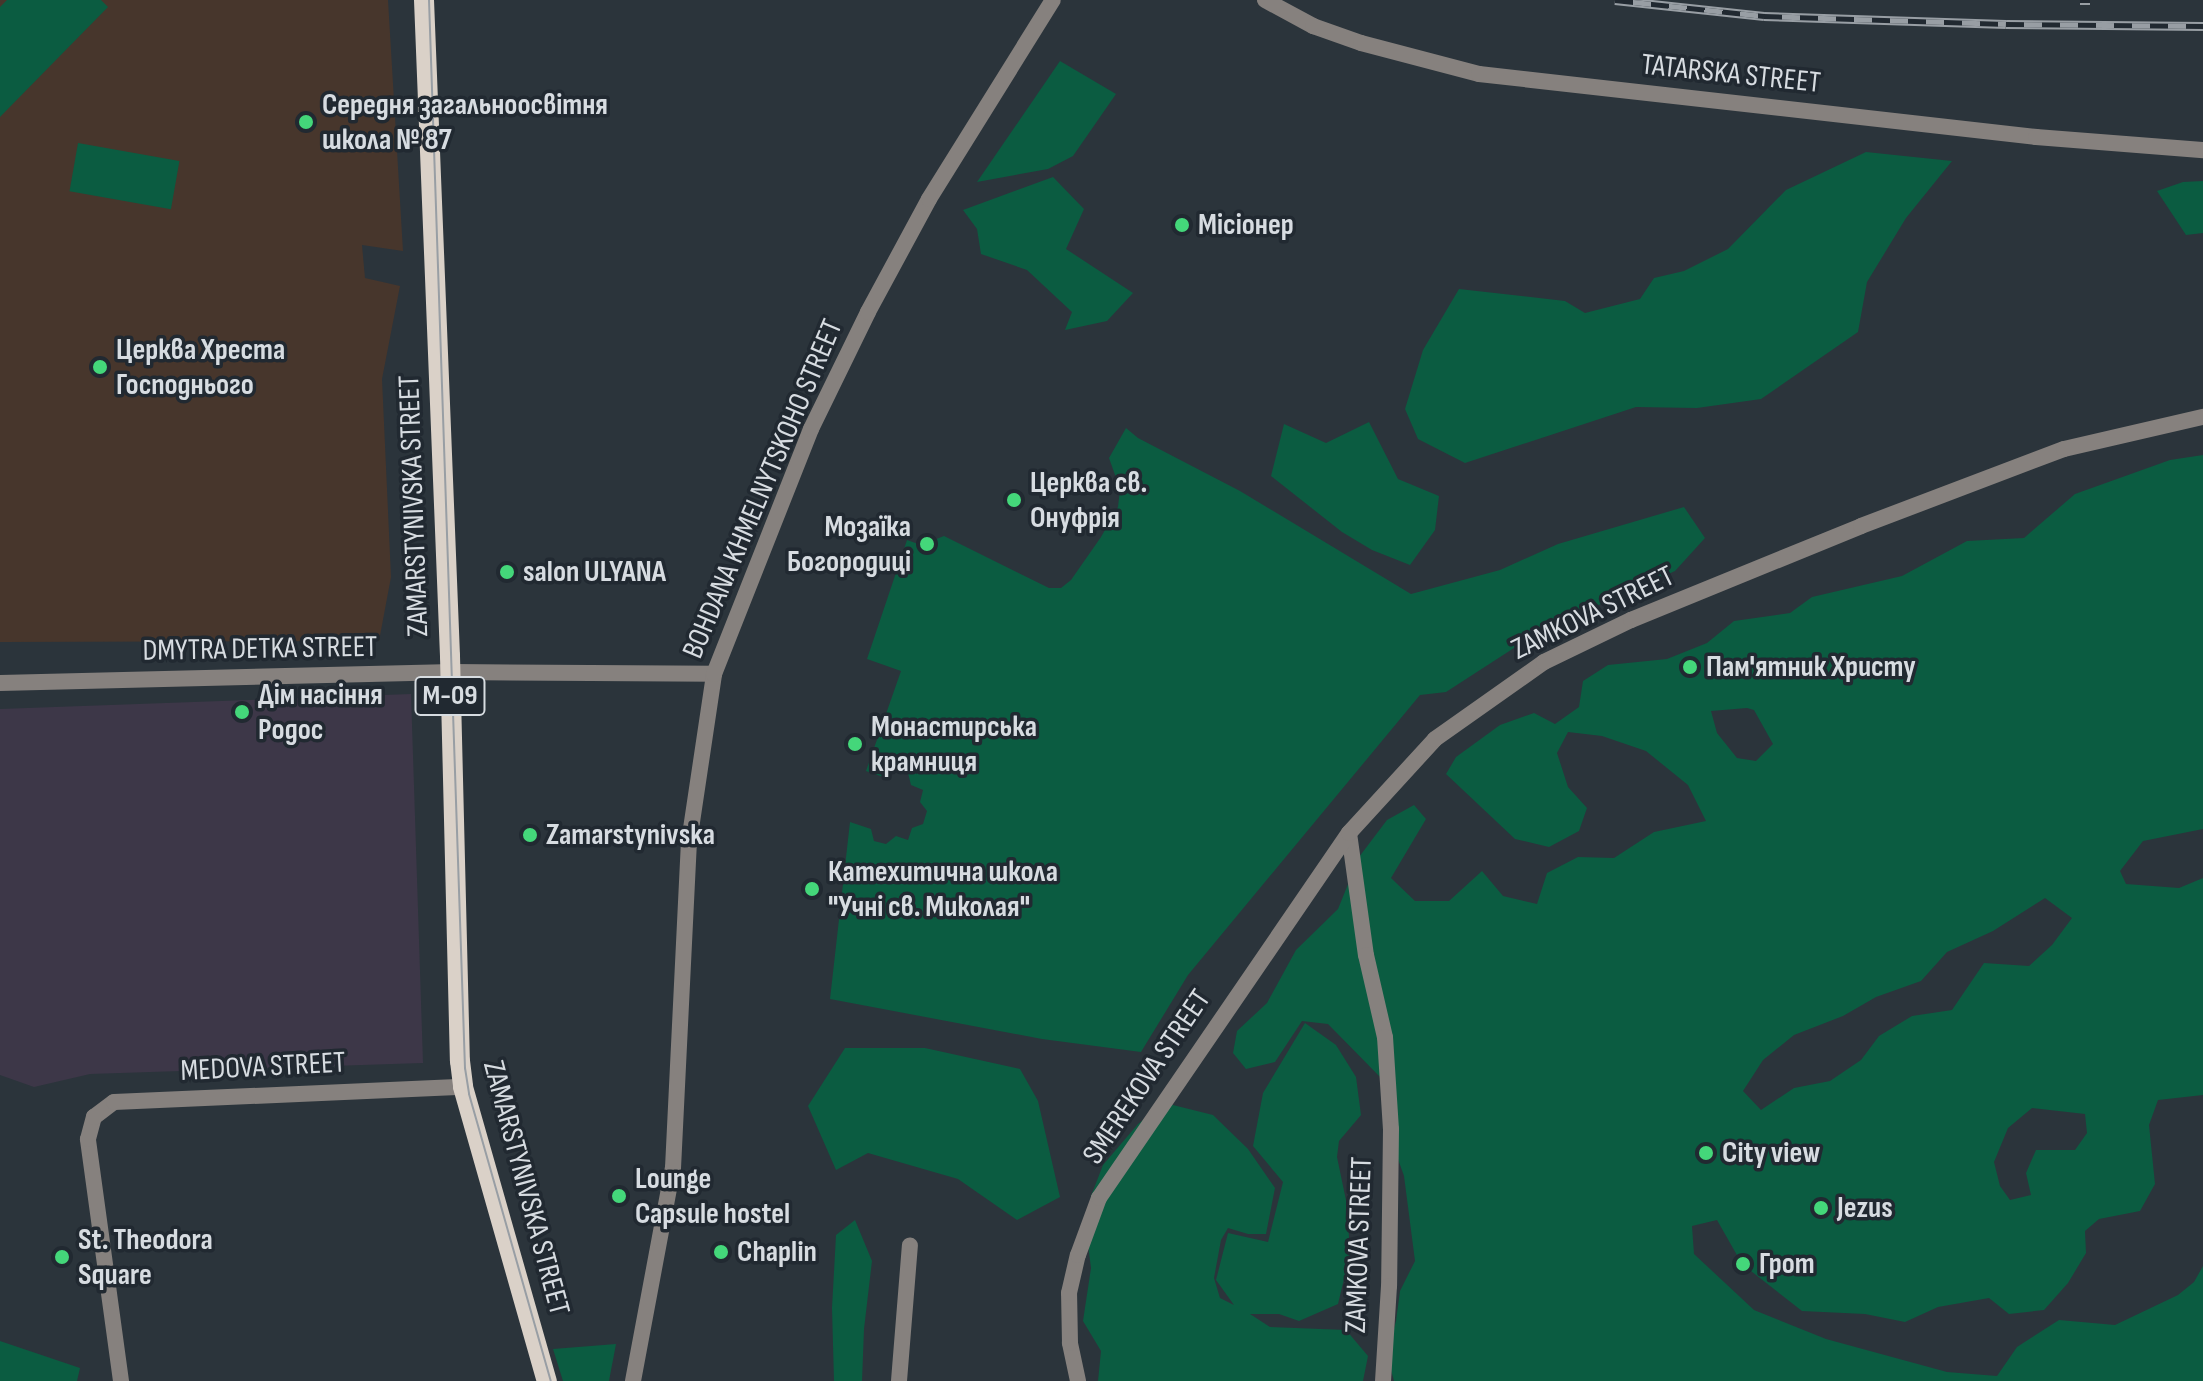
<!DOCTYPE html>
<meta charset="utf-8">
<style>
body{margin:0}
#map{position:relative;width:2203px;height:1381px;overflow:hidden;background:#2b343b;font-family:"Sofia Sans Condensed",sans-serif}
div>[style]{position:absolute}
.commercial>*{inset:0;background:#3d3748}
.education>*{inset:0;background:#47362c}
.green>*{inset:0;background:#0b5c41;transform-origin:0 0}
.minor>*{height:16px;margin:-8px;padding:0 8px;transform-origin:8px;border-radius:8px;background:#86817e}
.primary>*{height:20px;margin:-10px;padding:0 10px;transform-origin:10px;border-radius:10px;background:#dad1c8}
.tram>*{height:2px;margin:-1px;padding:0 1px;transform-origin:1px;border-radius:1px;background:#989ea4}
.rail>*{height:9px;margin-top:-4.5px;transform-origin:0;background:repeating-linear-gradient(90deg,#212931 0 18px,#989ea4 0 36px);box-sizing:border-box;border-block:2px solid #989ea4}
.dots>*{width:22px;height:22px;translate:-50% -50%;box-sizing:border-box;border:4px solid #212931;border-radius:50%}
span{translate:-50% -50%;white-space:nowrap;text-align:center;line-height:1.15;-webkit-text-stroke:7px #212931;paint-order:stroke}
.shield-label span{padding:2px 6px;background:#212931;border:2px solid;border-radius:6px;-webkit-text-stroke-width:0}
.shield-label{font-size:28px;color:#d7dce1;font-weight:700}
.street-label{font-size:30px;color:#d7dce1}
.poi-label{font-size:30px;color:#d7dce1;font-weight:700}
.left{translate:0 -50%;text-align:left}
.right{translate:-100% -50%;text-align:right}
</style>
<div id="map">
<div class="commercial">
<div style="clip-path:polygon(411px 694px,423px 1063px,90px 1074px,34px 1087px,0 1075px,0 709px)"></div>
</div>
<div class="education">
<div style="clip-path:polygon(0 0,388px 0,403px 251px,362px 245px,365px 278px,400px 286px,382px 379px,391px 577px,379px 641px,0 642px)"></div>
</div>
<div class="green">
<div style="clip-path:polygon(7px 0,101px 0,108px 7px,0 117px,0 7px)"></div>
<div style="clip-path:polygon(1060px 61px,1116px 94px,1073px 156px,1048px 169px,977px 182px)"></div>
<div style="left:78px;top:143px;width:103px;height:49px;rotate:10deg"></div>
<div style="clip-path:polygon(1866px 152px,1952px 161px,1906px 218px,1867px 282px,1858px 332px,1761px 399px,1697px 408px,1636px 407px,1465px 463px,1418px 439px,1405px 409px,1423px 350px,1459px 289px,1565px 301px,1585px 313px,1640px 299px,1654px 278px,1684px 271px,1728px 249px,1786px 190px)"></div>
<div style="clip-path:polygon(1053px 177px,1084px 209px,1066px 249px,1133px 293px,1107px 321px,1065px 330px,1072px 312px,1027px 270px,981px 254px,977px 229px,963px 210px)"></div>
<div style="clip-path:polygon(2203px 181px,2203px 233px,2186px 235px,2157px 191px,2183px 182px)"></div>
<div style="clip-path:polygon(1369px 422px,1398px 479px,1439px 496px,1435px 530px,1410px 565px,1372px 550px,1342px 532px,1271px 476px,1284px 424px,1326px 443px)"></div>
<div style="clip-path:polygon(1126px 428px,1138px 438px,1240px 491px,1411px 594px,1500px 570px,1558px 544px,1684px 507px,1705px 538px,1675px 571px,1542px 630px,1446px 692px,1420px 695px,1188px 975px,1141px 1052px,1042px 1039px,830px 999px,850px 822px,871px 829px,874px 841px,886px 844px,896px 836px,908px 840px,912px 828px,923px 824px,927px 811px,920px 802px,923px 790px,911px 785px,908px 773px,896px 770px,886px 778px,866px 771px,901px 671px,867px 659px,907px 540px,921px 545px,944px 536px,1049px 588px,1061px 588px,1071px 580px,1101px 537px,1118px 507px,1120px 489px,1109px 458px)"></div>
<div style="clip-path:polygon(evenodd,2203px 455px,2203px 829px,2143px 841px,2120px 871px,2126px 884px,2179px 888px,2203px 878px,2203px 1095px,2158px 1100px,2149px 1125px,2155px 1184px,2140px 1211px,2099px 1219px,2085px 1231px,2086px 1253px,2068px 1283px,2044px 1310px,2009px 1314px,1989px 1298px,1938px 1307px,1905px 1322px,1865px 1314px,1802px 1311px,1742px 1264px,1717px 1220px,1692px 1226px,1694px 1254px,1754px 1310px,1826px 1339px,1947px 1372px,1997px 1376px,2017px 1347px,2059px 1320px,2115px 1325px,2178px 1295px,2194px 1282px,2203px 1266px,2203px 1381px,1394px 1381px,1387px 1355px,1396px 1321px,1400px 1291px,1415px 1261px,1404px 1176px,1388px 1131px,1383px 1080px,1328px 1024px,1302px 1021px,1275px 1062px,1246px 1069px,1233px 1053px,1237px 1031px,1267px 1003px,1296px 950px,1338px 909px,1359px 857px,1387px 820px,1414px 805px,1426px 819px,1391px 878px,1415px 901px,1449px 901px,1482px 871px,1503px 896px,1537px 904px,1547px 873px,1578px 857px,1614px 858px,1654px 832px,1706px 821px,1688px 785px,1646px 751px,1602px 736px,1568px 732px,1557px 753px,1568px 787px,1587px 808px,1579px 831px,1549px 847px,1515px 839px,1446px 774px,1456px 757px,1500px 725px,1534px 713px,1555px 724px,1579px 707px,1583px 681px,1608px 665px,1667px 659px,1707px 643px,1734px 621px,1790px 613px,1812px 597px,1902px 576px,1967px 541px,2024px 538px,2075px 494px,2170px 460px,2203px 455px,1747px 708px,1754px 710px,1773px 744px,1756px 761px,1737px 758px,1717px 733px,1711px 711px,1747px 708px,2203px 455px,2045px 898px,2072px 918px,2052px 945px,2029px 966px,1984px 963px,1952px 1010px,1912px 1016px,1879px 1036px,1861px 1060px,1830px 1081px,1794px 1088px,1761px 1110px,1743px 1091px,1763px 1060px,1794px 1035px,1843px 1016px,1876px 997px,1921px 981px,1947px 952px,1993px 931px,2045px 898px,2203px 455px,2032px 1108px,2085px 1114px,2087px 1133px,2075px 1150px,2036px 1150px,2026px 1173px,2031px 1195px,2010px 1200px,2000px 1186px,1994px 1162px,2008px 1128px,2032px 1108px)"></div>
<div style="clip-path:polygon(1305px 1023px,1336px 1045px,1356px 1077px,1361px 1115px,1339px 1141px,1337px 1157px,1347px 1205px,1350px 1254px,1338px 1304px,1299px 1321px,1279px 1314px,1250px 1314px,1270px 1327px,1346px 1330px,1368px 1356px,1363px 1381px,1098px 1381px,1101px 1351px,1083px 1321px,1091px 1268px,1087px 1237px,1091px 1196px,1103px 1165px,1138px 1124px,1165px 1103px,1213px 1115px,1248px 1149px,1275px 1188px,1266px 1234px,1248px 1234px,1228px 1228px,1221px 1240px,1214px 1278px,1220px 1298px,1234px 1305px,1216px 1280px,1228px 1233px,1268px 1242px,1283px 1182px,1253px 1146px,1263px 1093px)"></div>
<div style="clip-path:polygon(845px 1048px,925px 1048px,1020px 1069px,1038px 1101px,1060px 1197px,1017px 1220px,958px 1179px,868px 1153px,836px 1170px,808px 1106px)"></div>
<div style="clip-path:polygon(855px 1220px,872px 1261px,864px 1329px,862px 1381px,834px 1381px,832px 1308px,836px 1235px)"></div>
<div style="clip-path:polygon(0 1341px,80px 1368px,77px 1381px,0 1381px)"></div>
<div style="clip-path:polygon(616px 1344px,609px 1381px,563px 1381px,553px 1349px)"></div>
</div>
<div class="minor">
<div style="left:1265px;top:0;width:55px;rotate:28.4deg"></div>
<div style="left:1313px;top:26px;width:51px;rotate:19.5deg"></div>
<div style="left:1361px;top:43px;width:122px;rotate:14.7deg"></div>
<div style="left:1479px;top:74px;width:561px;rotate:6.45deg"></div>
<div style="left:2036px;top:137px;width:168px;rotate:4.5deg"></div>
<div style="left:0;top:683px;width:453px;rotate:-1.4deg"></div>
<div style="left:453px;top:672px;width:261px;rotate:0.4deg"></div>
<div style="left:1349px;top:833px;width:123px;rotate:82.1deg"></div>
<div style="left:1366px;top:955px;width:84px;rotate:77deg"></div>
<div style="left:1385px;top:1037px;width:92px;rotate:86.3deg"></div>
<div style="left:1391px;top:1129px;width:157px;rotate:90.7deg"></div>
<div style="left:1389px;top:1286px;width:95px;rotate:93.6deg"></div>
<div style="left:121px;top:1381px;width:244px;rotate:-97.8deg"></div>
<div style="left:88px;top:1139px;width:23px;rotate:-75deg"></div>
<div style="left:94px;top:1117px;width:25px;rotate:-37deg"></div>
<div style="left:114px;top:1102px;width:349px;rotate:-2.5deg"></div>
<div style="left:633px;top:1381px;width:217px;rotate:-79.4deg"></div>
<div style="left:673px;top:1168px;width:326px;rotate:-87.2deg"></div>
<div style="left:689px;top:842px;width:170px;rotate:-81.5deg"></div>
<div style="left:714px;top:674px;width:264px;rotate:-68.4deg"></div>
<div style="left:811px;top:429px;width:130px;rotate:-64deg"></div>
<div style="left:868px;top:312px;width:128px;rotate:-61.6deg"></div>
<div style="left:929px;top:199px;width:234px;rotate:-58.1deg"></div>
<div style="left:899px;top:1381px;width:136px;rotate:-85.4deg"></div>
<div style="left:1078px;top:1381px;width:39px;rotate:-102deg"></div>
<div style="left:1070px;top:1343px;width:50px;rotate:-91.1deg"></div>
<div style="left:1069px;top:1293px;width:39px;rotate:-77deg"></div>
<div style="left:1078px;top:1255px;width:61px;rotate:-69.8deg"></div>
<div style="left:1099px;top:1198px;width:442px;rotate:-55.6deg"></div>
<div style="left:1349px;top:833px;width:127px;rotate:-47.5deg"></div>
<div style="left:1435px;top:739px;width:133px;rotate:-35.2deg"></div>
<div style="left:1544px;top:662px;width:97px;rotate:-25.8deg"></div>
<div style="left:1631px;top:620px;width:248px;rotate:-22.2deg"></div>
<div style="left:1861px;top:526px;width:217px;rotate:-20.8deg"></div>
<div style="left:2064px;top:449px;width:143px;rotate:-13deg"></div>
</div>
<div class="primary">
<div style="left:424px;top:0;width:657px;rotate:87.73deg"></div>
<div style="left:450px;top:656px;width:405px;rotate:88.6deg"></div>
<div style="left:460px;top:1061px;width:26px;rotate:83deg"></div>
<div style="left:463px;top:1087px;width:306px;rotate:74.1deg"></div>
</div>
<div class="tram">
<div style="left:429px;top:0;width:1069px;rotate:88.07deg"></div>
<div style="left:465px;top:1068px;width:26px;rotate:81deg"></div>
<div style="left:469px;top:1094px;width:298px;rotate:74.1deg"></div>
</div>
<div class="rail">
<div style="left:1615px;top:0;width:150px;rotate:6.1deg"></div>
<div style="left:1764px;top:16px;width:242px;rotate:1.9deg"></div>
<div style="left:2006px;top:24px;width:197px;rotate:0.6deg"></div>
<div style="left:2080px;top:0;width:10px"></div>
</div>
<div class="dots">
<div style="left:306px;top:122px;background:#44d77a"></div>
<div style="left:1182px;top:225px;background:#44d77a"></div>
<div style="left:100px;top:367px;background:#44d77a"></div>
<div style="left:1014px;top:500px;background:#44d77a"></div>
<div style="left:927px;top:544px;background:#44d77a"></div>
<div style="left:507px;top:572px;background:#44d77a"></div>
<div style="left:1690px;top:667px;background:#44d77a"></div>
<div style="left:242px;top:712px;background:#44d77a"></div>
<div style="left:855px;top:744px;background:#44d77a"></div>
<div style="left:530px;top:835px;background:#44d77a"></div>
<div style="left:812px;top:889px;background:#44d77a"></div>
<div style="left:1706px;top:1153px;background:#44d77a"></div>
<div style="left:619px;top:1196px;background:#44d77a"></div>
<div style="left:1821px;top:1208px;background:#44d77a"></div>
<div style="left:721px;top:1252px;background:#44d77a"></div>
<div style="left:62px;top:1257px;background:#44d77a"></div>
<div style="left:1743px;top:1264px;background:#44d77a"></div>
</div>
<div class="shield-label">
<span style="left:450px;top:696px">М-09</span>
</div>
<div class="street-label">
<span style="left:1731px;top:74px;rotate:6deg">TATARSKA STREET</span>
<span style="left:763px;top:489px;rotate:-67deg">BOHDANA KHMELNYTSKOHO STREET</span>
<span style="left:414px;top:506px;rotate:-92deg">ZAMARSTYNIVSKA STREET</span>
<span style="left:1593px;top:613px;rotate:-26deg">ZAMKOVA STREET</span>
<span style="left:260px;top:649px;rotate:-1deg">DMYTRA DETKA STREET</span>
<span style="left:263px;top:1067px;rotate:-3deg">MEDOVA STREET</span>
<span style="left:1147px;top:1077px;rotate:-56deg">SMEREKOVA STREET</span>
<span style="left:526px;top:1188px;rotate:75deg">ZAMARSTYNIVSKA STREET</span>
<span style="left:1359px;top:1245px;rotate:-88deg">ZAMKOVA STREET</span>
</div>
<div class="poi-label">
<span class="left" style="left:322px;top:122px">Середня загальноосвітня<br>школа № 87</span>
<span class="left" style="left:1198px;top:225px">Місіонер</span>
<span class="left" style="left:116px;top:367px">Церква Хреста<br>Господнього</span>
<span class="left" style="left:1030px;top:500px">Церква св.<br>Онуфрія</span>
<span class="right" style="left:911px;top:544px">Мозаїка<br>Богородиці</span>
<span class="left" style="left:523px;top:572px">salon ULYANA</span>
<span class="left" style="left:1706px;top:667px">Пам'ятник Христу</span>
<span class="left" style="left:258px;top:712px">Дім насіння<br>Родос</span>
<span class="left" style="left:871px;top:744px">Монастирська<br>крамниця</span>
<span class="left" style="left:546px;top:835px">Zamarstynivska</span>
<span class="left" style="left:828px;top:889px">Катехитична школа<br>"Учні св. Миколая"</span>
<span class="left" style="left:1722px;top:1153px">City view</span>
<span class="left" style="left:635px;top:1196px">Lounge<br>Capsule hostel</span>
<span class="left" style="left:1837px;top:1208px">Jezus</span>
<span class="left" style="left:78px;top:1257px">St. Theodora<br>Square</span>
<span class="left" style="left:737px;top:1252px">Chaplin</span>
<span class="left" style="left:1759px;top:1264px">Грот</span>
</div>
</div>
